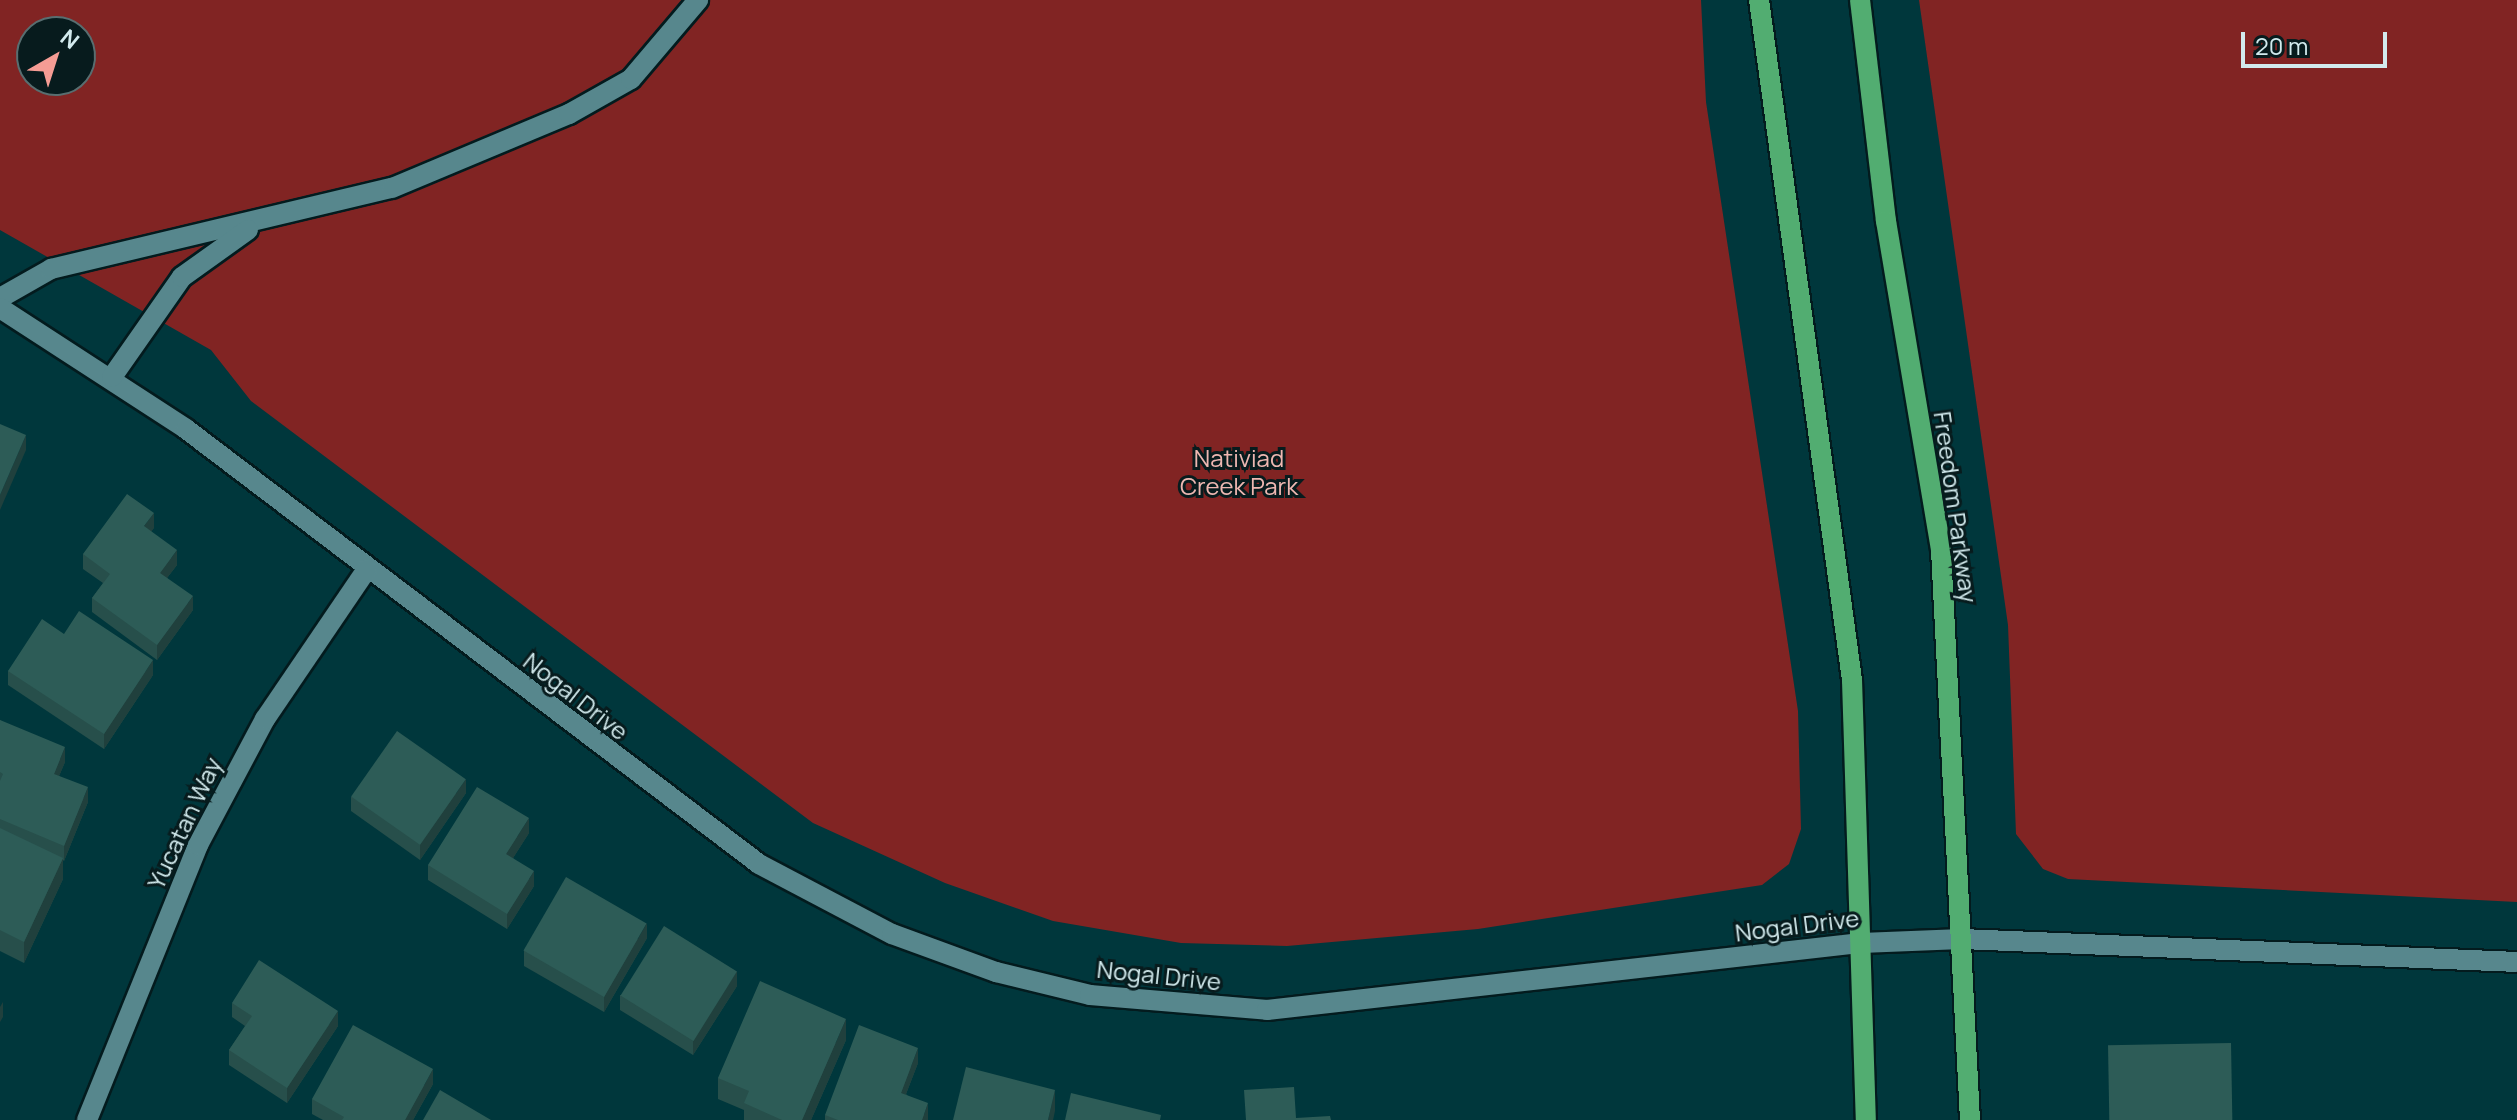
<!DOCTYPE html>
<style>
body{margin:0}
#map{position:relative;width:2517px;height:1120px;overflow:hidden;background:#00373c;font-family:Manrope,sans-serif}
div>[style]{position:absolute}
.green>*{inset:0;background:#812423}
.roads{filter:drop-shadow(2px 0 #031b1e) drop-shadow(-2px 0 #031b1e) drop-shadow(0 2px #031b1e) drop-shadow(0 -2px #031b1e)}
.minor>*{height:20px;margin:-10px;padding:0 10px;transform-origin:10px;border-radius:10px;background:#57878d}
.major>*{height:20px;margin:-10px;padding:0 10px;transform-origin:10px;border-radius:10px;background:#52ad71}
.wall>*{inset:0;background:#274f4b}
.shaded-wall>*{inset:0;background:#20403d}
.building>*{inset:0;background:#2d5c57;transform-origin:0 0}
span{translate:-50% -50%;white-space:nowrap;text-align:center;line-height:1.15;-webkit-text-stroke:6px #071b1d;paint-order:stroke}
.park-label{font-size:24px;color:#eeb7b1}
.street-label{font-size:24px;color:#d2eaed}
.north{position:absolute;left:16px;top:16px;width:80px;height:80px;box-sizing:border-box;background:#071b1d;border:2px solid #586e70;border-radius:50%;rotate:39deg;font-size:22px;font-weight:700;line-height:32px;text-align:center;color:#d2eaed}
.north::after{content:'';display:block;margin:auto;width:28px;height:36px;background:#f59c94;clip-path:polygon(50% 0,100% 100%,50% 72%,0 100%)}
.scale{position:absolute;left:2241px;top:32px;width:146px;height:36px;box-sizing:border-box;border:4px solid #d2eaed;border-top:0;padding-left:10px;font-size:24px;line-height:28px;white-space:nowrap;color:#d2eaed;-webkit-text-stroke:6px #071b1d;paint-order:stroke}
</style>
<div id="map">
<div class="green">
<div style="clip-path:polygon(evenodd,0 0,1701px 0,1706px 102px,1798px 711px,1801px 829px,1789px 864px,1762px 885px,1478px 929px,1287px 946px,1181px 943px,1053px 921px,945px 883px,813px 823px,251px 401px,211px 350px,0 230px,0 0,32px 32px,80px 32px,80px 80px,32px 80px,32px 32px)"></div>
<div style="clip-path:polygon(1919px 0,2517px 0,2517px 902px,2068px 879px,2043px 869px,2016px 834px,2008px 625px)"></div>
</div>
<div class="roads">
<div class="minor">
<div style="left:0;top:298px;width:59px;rotate:-29.6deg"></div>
<div style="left:51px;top:269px;width:350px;rotate:-13.4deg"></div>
<div style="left:392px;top:188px;width:192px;rotate:-22.7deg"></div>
<div style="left:569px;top:114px;width:71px;rotate:-29.4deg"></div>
<div style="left:631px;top:79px;width:104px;rotate:-49.7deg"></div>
<div style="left:0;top:308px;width:222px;rotate:33deg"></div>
<div style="left:186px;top:429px;width:719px;rotate:37.2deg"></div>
<div style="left:759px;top:864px;width:150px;rotate:27.8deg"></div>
<div style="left:892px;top:934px;width:111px;rotate:20.1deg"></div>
<div style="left:996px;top:972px;width:97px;rotate:13.7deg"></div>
<div style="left:1090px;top:995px;width:178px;rotate:4.8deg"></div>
<div style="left:1267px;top:1010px;width:598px;rotate:-6.44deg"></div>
<div style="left:1861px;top:943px;width:101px;rotate:-2.3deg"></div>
<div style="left:1962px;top:939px;width:555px;rotate:2.37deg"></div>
<div style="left:112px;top:377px;width:122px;rotate:-55deg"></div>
<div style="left:182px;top:277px;width:81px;rotate:-35.5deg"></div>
<div style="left:87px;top:1120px;width:297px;rotate:-68deg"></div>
<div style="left:198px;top:845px;width:143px;rotate:-62deg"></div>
<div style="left:265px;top:719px;width:181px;rotate:-55.8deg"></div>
</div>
<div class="major">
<div style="left:1759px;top:0;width:686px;rotate:82.21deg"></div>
<div style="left:1852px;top:680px;width:440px;rotate:88.2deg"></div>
<div style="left:1860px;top:0;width:223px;rotate:83.3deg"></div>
<div style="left:1886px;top:221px;width:334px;rotate:80.5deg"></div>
<div style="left:1941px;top:550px;width:571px;rotate:87.09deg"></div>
</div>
</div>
<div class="wall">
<div style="clip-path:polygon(154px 528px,151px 531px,177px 565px,167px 578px,193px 610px,157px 660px,92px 612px,92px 598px,103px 583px,83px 569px,83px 554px)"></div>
<div style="clip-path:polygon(64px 634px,153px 675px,104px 749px,8px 685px,8px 671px)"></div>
<div style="clip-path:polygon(0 720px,65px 762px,59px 776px,88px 802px,64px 861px,63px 860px,63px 879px,24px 963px,0 951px)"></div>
<div style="clip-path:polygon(466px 793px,420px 860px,351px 811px,351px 797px)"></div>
<div style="clip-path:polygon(529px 833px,513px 858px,534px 886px,507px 929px,428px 880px,428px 865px)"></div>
<div style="clip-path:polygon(647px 938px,604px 1012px,524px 966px,524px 951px)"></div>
<div style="clip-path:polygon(737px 986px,693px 1055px,620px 1010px,620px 995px)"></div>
<div style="clip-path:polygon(232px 1003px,338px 1026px,287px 1103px,229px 1065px,229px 1050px,245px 1026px,232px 1017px)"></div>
<div style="clip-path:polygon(846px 1040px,811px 1120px,744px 1120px,744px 1110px,718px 1099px,718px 1078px)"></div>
<div style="clip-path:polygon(918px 1063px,906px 1094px,928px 1118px,928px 1120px,825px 1120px,825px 1115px)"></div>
<div style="clip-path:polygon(433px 1084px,413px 1120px,323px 1120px,312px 1114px,312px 1099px)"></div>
</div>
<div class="shaded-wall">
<div style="clip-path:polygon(26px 435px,26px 450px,0 510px,0 495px)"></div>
<div style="clip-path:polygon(154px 513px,154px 528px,144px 541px,144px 526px)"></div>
<div style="clip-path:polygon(177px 550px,177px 565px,160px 587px,160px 573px)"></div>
<div style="clip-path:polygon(193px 596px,193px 610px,157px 660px,157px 645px)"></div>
<div style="clip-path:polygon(153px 660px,153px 675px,104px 749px,104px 734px)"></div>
<div style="clip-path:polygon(65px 747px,65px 762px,54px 788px,54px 774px)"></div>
<div style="clip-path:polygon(466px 779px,466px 793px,420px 860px,420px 845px)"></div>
<div style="clip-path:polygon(88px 787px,88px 802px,64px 861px,64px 846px)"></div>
<div style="clip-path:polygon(529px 818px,529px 833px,506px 869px,506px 854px)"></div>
<div style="clip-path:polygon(63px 858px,63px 879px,24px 963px,24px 942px)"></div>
<div style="clip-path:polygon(534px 871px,534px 886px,507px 929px,507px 914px)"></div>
<div style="clip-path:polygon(647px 923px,647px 938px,604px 1012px,604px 997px)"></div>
<div style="clip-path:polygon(737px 971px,737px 986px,693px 1055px,693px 1040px)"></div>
<div style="clip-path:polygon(3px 1002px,3px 1017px,0 1022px,0 1007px)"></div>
<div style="clip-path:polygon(338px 1011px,338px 1026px,287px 1103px,287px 1088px)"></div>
<div style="clip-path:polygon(846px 1019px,846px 1040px,811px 1120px,802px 1120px)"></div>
<div style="clip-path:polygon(918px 1048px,918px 1063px,901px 1107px,901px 1093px)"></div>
<div style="clip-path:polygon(433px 1069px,433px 1084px,413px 1120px,405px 1120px)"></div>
<div style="clip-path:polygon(1055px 1090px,1055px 1111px,1053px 1120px,1048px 1120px)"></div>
<div style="clip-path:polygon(928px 1103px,928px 1120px,922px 1120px)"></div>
</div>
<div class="building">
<div style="clip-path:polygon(0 424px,26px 435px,0 495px)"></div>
<div style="clip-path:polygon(127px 494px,154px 513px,144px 526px,177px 550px,160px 573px,193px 596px,157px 645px,92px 598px,110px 574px,83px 554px)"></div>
<div style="clip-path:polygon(79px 611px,153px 660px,104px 734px,8px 671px,42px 619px,64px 634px)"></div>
<div style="clip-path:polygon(0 720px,65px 747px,54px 774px,88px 787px,64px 846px,0 819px,0 781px,3px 774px,0 772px)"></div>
<div style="left:397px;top:731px;width:84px;height:80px;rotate:35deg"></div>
<div style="clip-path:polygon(477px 787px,529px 818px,506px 854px,534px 871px,507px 914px,428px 865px)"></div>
<div style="clip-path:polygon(0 828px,63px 858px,24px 942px,0 930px)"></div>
<div style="left:566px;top:877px;width:93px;height:85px;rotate:30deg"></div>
<div style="left:664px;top:926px;width:86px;height:82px;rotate:32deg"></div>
<div style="clip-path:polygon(259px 960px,338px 1011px,287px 1088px,229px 1050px,252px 1016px,232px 1003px)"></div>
<div style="clip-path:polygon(760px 981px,846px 1019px,802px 1120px,782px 1120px,744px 1103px,749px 1091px,718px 1078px)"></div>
<div style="clip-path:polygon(353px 1025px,433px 1069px,405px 1120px,342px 1120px,344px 1117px,312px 1099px)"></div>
<div style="clip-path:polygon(859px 1025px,918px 1048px,901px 1093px,928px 1103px,922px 1120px,838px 1120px,825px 1115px)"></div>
<div style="left:2231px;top:1043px;width:77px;height:123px;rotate:89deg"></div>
<div style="clip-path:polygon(966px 1067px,1055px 1090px,1048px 1120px,953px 1120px)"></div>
<div style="clip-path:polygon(1294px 1087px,1296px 1118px,1330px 1116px,1331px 1120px,1246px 1120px,1244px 1090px)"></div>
<div style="clip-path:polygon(440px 1090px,491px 1120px,423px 1120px)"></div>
<div style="clip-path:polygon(1071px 1093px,1161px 1115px,1160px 1120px,1065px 1120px)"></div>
</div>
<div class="park-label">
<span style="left:1239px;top:472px">Nativiad<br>Creek Park</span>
</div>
<div class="street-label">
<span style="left:1956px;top:507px;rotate:82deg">Freedom Parkway</span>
<span style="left:576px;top:696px;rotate:38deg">Nogal Drive</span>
<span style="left:184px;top:823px;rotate:-65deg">Yucatan Way</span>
<span style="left:1797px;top:925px;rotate:-7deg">Nogal Drive</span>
<span style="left:1159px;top:975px;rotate:6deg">Nogal Drive</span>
</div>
<div class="north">N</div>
<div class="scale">20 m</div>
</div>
